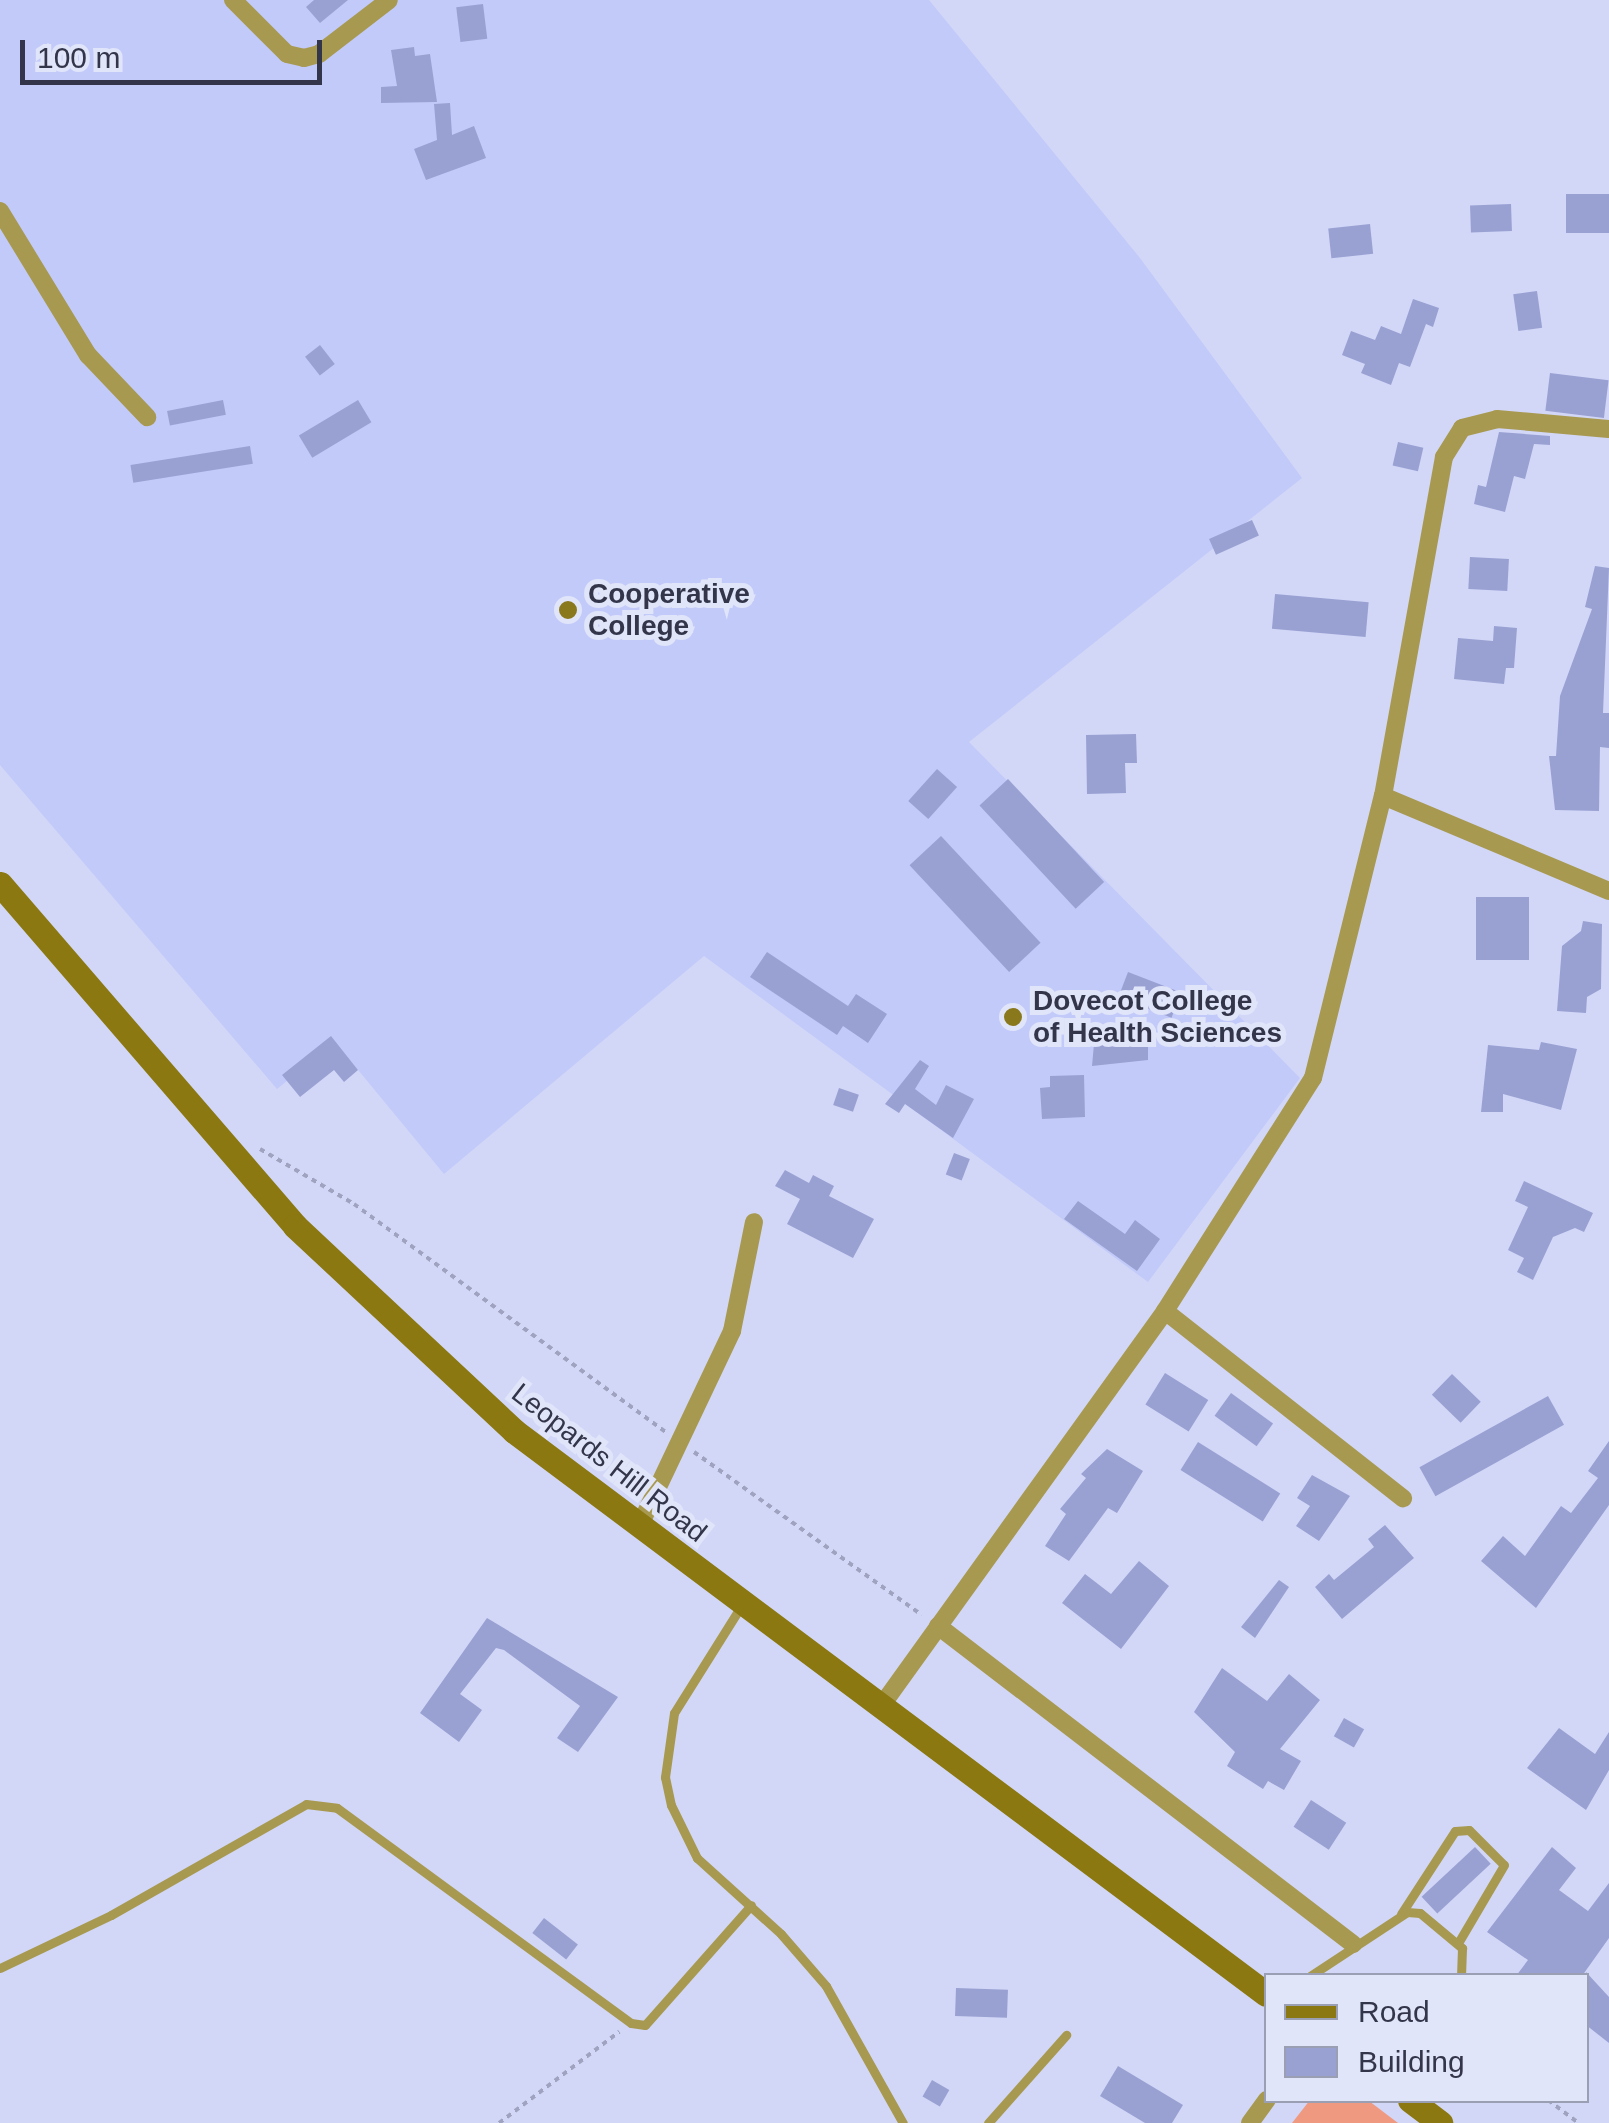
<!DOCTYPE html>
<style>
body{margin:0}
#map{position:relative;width:1609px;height:2123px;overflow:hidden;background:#d2d7f7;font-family:Arial,sans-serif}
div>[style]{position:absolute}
.built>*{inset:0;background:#c2caf9}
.green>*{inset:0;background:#ee9980}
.building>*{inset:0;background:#99a1d3;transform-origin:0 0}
.path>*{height:4px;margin-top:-2px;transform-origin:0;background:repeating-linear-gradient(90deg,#9fa3c0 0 5px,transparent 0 10px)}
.lane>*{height:9px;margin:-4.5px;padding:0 4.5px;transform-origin:4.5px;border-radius:4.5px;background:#a89951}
.street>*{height:18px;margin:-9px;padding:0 9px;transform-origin:9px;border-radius:9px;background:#a89951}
.secondary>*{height:25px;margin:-12.5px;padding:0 12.5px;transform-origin:12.5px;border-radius:12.5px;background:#8b7810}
.dots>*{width:28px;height:28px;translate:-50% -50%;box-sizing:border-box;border:5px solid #e1e5fa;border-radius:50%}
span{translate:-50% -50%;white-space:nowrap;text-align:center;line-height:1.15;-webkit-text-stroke:10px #e1e5fa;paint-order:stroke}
.poi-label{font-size:28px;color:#33364b;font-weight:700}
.left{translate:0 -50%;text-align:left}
.street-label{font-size:28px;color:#33364b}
.legend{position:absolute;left:1264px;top:1973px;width:325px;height:130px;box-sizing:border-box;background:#e1e5fa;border:2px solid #9b9fb4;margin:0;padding:12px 18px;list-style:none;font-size:30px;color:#33364b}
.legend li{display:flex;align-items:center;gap:20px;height:50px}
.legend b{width:50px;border:2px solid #9b9fb4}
.scale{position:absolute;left:20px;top:40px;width:302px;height:45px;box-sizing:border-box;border:5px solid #33364b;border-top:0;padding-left:12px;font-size:30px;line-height:35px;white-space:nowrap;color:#33364b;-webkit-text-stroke:8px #e1e5fa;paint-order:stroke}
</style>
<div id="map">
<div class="built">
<div style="clip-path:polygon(0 0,929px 0,1140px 258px,1302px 478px,969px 742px,1300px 1078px,1148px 1282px,704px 956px,444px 1174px,335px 1042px,277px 1089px,0 765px)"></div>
</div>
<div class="green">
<div style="clip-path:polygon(1310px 2100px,1369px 2101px,1398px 2123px,1292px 2123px)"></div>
</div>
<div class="building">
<div style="clip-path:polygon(314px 0,348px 0,320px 23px,306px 7px)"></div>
<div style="left:483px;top:4px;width:35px;height:27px;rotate:83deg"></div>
<div style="clip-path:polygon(414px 47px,415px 56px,430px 54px,437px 102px,381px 103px,381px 87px,397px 86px,391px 50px)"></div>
<div style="clip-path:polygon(450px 103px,452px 135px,474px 126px,486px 158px,426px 180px,414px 149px,437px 140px,434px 104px)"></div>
<div style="left:1609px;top:194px;width:39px;height:43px;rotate:90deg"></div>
<div style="left:1511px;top:204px;width:27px;height:41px;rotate:88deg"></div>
<div style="left:1370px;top:224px;width:30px;height:42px;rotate:84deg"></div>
<div style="left:1537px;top:291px;width:37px;height:24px;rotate:82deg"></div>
<div style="clip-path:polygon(1413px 299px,1439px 308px,1433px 327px,1426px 324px,1410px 367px,1399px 363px,1391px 385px,1361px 373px,1365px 364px,1342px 355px,1351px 331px,1375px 340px,1381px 326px,1401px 334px)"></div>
<div style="left:320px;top:345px;width:24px;height:19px;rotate:52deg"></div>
<div style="left:1550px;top:373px;width:59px;height:38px;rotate:7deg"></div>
<div style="left:223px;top:400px;width:15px;height:57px;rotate:79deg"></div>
<div style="left:358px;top:400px;width:26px;height:69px;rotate:59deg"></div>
<div style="clip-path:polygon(1499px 432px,1550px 436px,1550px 445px,1534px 444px,1525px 479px,1514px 476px,1505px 512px,1474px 504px,1478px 485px,1486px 487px)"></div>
<div style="left:1398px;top:442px;width:26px;height:24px;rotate:13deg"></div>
<div style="left:250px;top:446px;width:18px;height:121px;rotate:81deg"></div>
<div style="left:1252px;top:520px;width:17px;height:47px;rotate:66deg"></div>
<div style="left:1470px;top:557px;width:39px;height:32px;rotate:3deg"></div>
<div style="clip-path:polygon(1595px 566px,1609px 568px,1603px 713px,1609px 713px,1609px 748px,1600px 747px,1599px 811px,1555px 810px,1549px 756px,1556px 756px,1560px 696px,1592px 609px,1585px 607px)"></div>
<div style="left:1275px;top:594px;width:94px;height:35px;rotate:5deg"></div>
<div style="clip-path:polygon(1494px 626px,1517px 628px,1514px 668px,1506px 668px,1504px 684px,1454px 679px,1458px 638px,1493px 641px)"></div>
<div style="clip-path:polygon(1136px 734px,1137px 763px,1125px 763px,1126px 793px,1087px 794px,1086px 735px)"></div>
<div style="left:937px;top:769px;width:27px;height:43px;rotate:42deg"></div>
<div style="left:1008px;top:779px;width:141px;height:39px;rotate:47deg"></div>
<div style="left:941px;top:836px;width:146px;height:43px;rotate:47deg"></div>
<div style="left:1476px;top:897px;width:53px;height:63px"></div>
<div style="clip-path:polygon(1583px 921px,1602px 924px,1601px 989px,1587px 997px,1586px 1013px,1557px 1011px,1562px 946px,1581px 931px)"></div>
<div style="clip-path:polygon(767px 952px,848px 1006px,856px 994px,887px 1014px,868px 1043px,843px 1026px,837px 1035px,750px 977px)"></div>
<div style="left:1128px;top:972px;width:57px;height:27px;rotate:21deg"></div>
<div style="clip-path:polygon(331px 1036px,358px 1070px,344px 1082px,334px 1070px,300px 1097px,282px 1075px)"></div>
<div style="clip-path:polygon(1107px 1039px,1148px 1039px,1148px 1060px,1092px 1066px,1094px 1044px)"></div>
<div style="clip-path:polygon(1541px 1042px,1577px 1049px,1561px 1110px,1503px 1094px,1503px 1112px,1481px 1112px,1488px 1045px,1539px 1050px)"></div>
<div style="clip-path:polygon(920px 1060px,929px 1066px,915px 1089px,936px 1105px,946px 1085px,974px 1099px,953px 1138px,905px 1104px,899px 1113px,885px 1104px)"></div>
<div style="clip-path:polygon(1084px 1075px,1085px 1117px,1042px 1119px,1040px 1088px,1050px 1087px,1050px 1076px)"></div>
<div style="left:839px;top:1088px;width:21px;height:18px;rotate:19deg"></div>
<div style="left:954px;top:1153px;width:17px;height:23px;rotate:21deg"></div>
<div style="clip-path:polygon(785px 1170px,809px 1183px,813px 1175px,834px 1186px,829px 1196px,874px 1219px,853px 1258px,787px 1224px,800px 1199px,775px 1186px)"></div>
<div style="clip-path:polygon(1524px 1181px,1593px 1213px,1584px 1232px,1575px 1228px,1553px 1237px,1533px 1280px,1517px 1272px,1524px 1258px,1508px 1250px,1528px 1207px,1515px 1201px)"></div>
<div style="clip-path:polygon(1078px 1201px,1125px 1234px,1135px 1220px,1160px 1239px,1137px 1271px,1064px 1219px)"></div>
<div style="left:1165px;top:1373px;width:51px;height:37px;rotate:32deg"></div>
<div style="left:1452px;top:1374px;width:40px;height:29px;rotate:44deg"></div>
<div style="left:1231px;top:1393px;width:52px;height:28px;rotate:36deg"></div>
<div style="left:1548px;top:1396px;width:33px;height:147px;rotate:61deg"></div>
<div style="clip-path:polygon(1609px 1441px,1609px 1505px,1536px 1608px,1481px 1561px,1503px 1536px,1525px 1556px,1561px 1506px,1571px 1513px,1598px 1478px,1588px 1471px)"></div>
<div style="left:1198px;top:1442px;width:97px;height:33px;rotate:32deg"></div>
<div style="clip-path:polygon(1107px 1449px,1143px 1471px,1117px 1513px,1108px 1508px,1069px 1561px,1045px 1546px,1066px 1514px,1060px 1509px,1086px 1478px,1081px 1474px)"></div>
<div style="clip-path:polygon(1312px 1475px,1350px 1496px,1319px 1541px,1296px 1526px,1310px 1506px,1297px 1498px)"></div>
<div style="clip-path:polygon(1385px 1525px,1414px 1558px,1342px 1619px,1315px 1587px,1329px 1574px,1334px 1580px,1374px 1547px,1368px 1539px)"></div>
<div style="clip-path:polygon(1139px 1561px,1169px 1586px,1121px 1649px,1062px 1603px,1085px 1574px,1111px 1594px)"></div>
<div style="clip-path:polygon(1279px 1580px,1289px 1587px,1255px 1638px,1241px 1627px)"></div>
<div style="clip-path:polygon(487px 1618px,618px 1697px,578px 1752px,557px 1738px,580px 1706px,504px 1650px,496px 1648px,460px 1694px,482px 1710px,459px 1742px,420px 1713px)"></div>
<div style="clip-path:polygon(1222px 1668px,1267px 1701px,1289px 1674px,1320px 1700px,1280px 1749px,1301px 1761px,1284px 1790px,1268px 1781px,1263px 1789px,1227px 1766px,1235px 1752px,1194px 1712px)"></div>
<div style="left:1344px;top:1718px;width:23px;height:21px;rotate:29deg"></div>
<div style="clip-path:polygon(1559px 1728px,1595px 1754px,1609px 1732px,1609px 1770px,1586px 1810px,1527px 1768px)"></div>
<div style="left:1311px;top:1800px;width:42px;height:32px;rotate:33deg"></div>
<div style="left:1475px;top:1847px;width:23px;height:73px;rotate:47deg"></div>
<div style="clip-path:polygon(1552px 1847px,1576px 1868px,1559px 1890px,1588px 1911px,1609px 1883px,1609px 1938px,1582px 1976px,1516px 1976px,1528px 1960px,1487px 1932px)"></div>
<div style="left:544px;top:1918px;width:43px;height:19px;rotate:38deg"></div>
<div style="clip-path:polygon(1586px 1972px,1609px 1997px,1609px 2043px,1586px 2025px)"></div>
<div style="left:956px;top:1988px;width:52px;height:28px;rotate:2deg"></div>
<div style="clip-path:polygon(1118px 2066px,1183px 2105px,1172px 2123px,1145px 2123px,1100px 2096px)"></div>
<div style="left:932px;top:2080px;width:20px;height:19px;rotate:30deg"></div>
</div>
<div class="path">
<div style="left:260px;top:1149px;width:109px;rotate:30.3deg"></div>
<div style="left:354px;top:1204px;width:386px;rotate:36.2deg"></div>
<div style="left:694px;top:1452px;width:280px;rotate:35.6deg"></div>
<div style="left:1548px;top:2100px;width:38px;rotate:37deg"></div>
<div style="left:499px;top:2123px;width:151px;rotate:-37.2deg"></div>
</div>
<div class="lane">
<div style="left:743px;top:1603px;width:130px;rotate:122.1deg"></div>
<div style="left:674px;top:1713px;width:65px;rotate:98deg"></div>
<div style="left:665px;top:1777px;width:29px;rotate:78deg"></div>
<div style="left:671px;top:1805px;width:59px;rotate:63.9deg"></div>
<div style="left:697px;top:1858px;width:113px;rotate:42.1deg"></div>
<div style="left:781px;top:1934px;width:69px;rotate:49.1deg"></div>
<div style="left:826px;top:1986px;width:157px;rotate:60.7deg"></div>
<div style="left:1401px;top:1914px;width:99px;rotate:-57deg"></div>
<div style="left:1455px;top:1831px;width:14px;rotate:-4deg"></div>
<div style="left:1469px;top:1830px;width:49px;rotate:45deg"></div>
<div style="left:1504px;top:1865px;width:91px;rotate:120.5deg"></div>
<div style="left:0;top:1968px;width:123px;rotate:-25.5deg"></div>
<div style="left:111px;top:1915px;width:224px;rotate:-29.6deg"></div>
<div style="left:306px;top:1804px;width:31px;rotate:7deg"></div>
<div style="left:337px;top:1808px;width:364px;rotate:36.2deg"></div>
<div style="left:631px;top:2023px;width:14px;rotate:8deg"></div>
<div style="left:645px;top:2025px;width:160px;rotate:-48.5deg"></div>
<div style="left:1310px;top:1976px;width:116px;rotate:-33.4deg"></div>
<div style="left:1407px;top:1912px;width:13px;rotate:4deg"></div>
<div style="left:1420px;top:1913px;width:55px;rotate:39.8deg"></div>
<div style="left:1462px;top:1948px;width:28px;rotate:92deg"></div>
<div style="left:988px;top:2123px;width:118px;rotate:-48.4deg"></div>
</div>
<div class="street">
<div style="left:233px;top:0;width:76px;rotate:45deg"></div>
<div style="left:287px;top:54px;width:17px;rotate:13deg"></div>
<div style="left:304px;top:58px;width:16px;rotate:-15deg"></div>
<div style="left:319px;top:54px;width:88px;rotate:-37.6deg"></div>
<div style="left:0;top:211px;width:169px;rotate:58.6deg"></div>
<div style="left:88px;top:355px;width:86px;rotate:46.4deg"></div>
<div style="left:1383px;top:796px;width:245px;rotate:22.8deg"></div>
<div style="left:1165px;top:1311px;width:303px;rotate:38.2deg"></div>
<div style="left:639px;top:1527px;width:217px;rotate:-64.6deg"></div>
<div style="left:732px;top:1331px;width:111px;rotate:-78.6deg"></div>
<div style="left:938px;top:1626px;width:523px;rotate:37.46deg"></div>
<div style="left:882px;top:1705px;width:485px;rotate:-54.3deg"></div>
<div style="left:1165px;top:1311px;width:276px;rotate:-57.6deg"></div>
<div style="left:1313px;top:1078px;width:291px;rotate:-76.1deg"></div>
<div style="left:1383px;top:796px;width:344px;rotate:-79.8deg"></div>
<div style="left:1444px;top:457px;width:34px;rotate:-58deg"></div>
<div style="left:1462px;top:428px;width:36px;rotate:-14deg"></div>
<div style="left:1497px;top:419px;width:112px;rotate:5.1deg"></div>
<div style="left:1250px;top:2123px;width:29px;rotate:-54deg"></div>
</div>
<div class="secondary">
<div style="left:0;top:884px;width:452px;rotate:49.2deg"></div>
<div style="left:295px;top:1226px;width:300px;rotate:43.1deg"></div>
<div style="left:514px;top:1431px;width:939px;rotate:36.82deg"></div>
<div style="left:1410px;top:2100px;width:38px;rotate:37deg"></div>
</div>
<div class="dots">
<div style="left:568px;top:610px;background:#8a781c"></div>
<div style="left:1013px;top:1017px;background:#8a781c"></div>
</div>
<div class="poi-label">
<span class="left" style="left:588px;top:610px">Cooperative<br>College</span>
<span class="left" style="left:1033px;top:1017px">Dovecot College<br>of Health Sciences</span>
</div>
<div class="street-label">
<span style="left:609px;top:1463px;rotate:38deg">Leopards Hill Road</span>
</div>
<ul class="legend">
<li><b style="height:12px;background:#8b7810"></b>Road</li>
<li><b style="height:28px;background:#99a1d3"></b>Building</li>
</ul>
<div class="scale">100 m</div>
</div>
